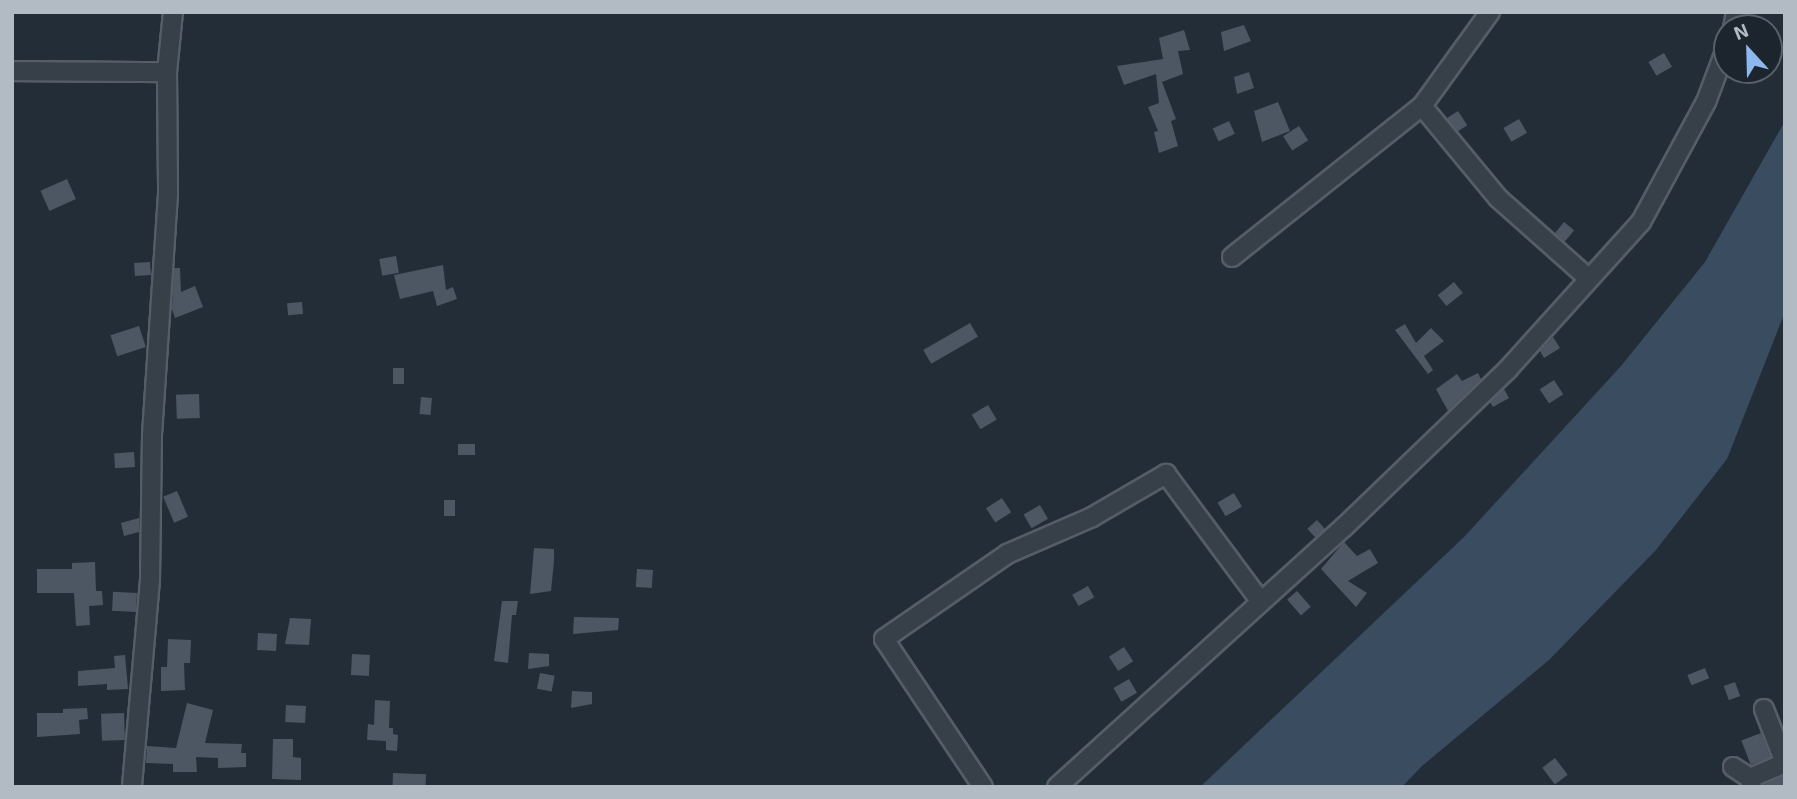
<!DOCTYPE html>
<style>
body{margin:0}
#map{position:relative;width:1797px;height:799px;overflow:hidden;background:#232d38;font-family:"Exo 2",sans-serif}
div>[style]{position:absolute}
.water>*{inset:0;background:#3a4c5f}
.building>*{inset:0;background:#4c5763;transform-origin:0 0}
.roads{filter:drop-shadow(2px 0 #555d66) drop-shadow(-2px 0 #555d66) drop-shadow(0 2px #555d66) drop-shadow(0 -2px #555d66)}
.minor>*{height:18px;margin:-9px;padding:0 9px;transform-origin:9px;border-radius:9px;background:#373f48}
span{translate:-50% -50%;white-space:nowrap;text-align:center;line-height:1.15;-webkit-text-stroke:6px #1c242d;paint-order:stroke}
.frame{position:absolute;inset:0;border:14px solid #b2bac4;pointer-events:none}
.north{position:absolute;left:1713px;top:14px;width:70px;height:70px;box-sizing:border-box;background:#1c242d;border:2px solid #586069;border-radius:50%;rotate:338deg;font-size:19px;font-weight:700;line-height:28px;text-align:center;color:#b2bac4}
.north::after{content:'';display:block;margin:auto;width:24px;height:32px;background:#8db8ee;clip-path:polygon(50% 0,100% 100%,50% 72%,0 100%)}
</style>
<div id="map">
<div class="water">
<div style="clip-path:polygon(1785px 121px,1785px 312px,1727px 459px,1656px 550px,1549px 660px,1422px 766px,1402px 787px,1200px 787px,1464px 537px,1621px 366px,1705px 262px)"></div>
</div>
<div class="building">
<div style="clip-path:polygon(1244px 25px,1251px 41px,1224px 51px,1221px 32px)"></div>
<div style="clip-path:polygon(1184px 30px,1190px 50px,1178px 51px,1183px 74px,1162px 82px,1176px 119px,1171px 121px,1178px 146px,1159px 153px,1154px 132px,1158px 131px,1148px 107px,1159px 103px,1156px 74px,1124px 85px,1117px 66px,1163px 59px,1159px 38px)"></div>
<div style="left:1664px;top:53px;width:16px;height:18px;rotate:60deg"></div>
<div style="clip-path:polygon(1249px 72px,1254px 88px,1237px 94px,1234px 77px)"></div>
<div style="clip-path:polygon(1278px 102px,1290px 131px,1262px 142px,1254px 111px)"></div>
<div style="left:1458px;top:111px;width:17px;height:13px;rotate:57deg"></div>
<div style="left:1519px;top:119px;width:16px;height:18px;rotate:60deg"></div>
<div style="left:1229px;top:121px;width:14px;height:18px;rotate:65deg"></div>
<div style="left:1299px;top:126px;width:17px;height:19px;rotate:57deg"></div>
<div style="left:67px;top:179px;width:22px;height:29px;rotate:66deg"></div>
<div style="left:1564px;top:222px;width:13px;height:15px;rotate:39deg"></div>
<div style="left:396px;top:256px;width:17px;height:17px;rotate:80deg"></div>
<div style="left:150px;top:262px;width:13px;height:16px;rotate:86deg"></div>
<div style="clip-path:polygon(443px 265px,446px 290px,453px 287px,457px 299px,437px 306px,433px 291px,400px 299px,394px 275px)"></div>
<div style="clip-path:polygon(174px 268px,180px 268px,181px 292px,195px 286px,203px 307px,175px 318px,172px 309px)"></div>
<div style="left:1454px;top:282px;width:14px;height:21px;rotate:51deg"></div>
<div style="left:302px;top:302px;width:12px;height:15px;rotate:85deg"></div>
<div style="left:970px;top:323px;width:16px;height:54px;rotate:60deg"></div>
<div style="clip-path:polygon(1405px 324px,1416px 343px,1431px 328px,1444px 341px,1424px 356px,1433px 370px,1428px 374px,1395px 330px)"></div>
<div style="left:139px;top:326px;width:22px;height:30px;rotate:72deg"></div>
<div style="clip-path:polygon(1553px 337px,1560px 348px,1544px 358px,1540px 351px)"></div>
<div style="left:393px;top:368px;width:11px;height:16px"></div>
<div style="clip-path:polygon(1478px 373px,1481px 379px,1448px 411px,1436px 389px,1457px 374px,1462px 381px)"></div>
<div style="left:1554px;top:380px;width:17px;height:17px;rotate:57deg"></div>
<div style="clip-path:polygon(1504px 389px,1509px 398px,1493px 407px,1490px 402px)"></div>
<div style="left:199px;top:394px;width:24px;height:23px;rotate:88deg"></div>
<div style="left:421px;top:397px;width:11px;height:17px;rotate:5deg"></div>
<div style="left:988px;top:405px;width:17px;height:19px;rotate:59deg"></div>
<div style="left:475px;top:444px;width:11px;height:17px;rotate:90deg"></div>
<div style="left:134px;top:452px;width:15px;height:20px;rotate:86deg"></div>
<div style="left:177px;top:491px;width:28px;height:15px;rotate:67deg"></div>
<div style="left:1234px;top:493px;width:16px;height:19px;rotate:60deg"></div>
<div style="left:1002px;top:498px;width:17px;height:19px;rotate:57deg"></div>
<div style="left:444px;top:500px;width:11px;height:16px"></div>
<div style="left:1040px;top:505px;width:16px;height:19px;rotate:60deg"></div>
<div style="clip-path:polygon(139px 518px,139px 532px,124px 536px,121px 523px)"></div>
<div style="left:1317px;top:520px;width:12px;height:13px;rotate:48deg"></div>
<div style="clip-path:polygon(1344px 542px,1357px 556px,1370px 549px,1378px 563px,1348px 581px,1367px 593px,1356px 607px,1321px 569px)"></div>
<div style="clip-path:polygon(534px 548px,554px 549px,554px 561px,551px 591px,530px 594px)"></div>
<div style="clip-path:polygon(95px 562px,96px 591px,102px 591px,103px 605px,89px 606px,90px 625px,76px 626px,74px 593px,37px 593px,37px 569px,72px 569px,72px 563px)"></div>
<div style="left:637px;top:569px;width:16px;height:18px;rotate:4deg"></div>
<div style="left:1088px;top:586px;width:13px;height:18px;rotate:61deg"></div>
<div style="left:1297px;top:591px;width:21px;height:13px;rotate:49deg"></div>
<div style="left:137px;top:593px;width:19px;height:24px;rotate:93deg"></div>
<div style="clip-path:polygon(502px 601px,518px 601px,516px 615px,512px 615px,508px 663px,494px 661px)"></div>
<div style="clip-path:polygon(574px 617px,619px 618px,618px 630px,573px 634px)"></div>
<div style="clip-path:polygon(290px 618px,311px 619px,309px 645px,285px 644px)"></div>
<div style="left:258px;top:633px;width:19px;height:17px;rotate:3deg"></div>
<div style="clip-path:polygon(168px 639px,191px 640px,190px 663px,184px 663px,185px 690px,161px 691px,161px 667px,167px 667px)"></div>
<div style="left:1124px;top:647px;width:17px;height:18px;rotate:57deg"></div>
<div style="clip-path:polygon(529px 653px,549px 654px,549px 666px,528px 669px)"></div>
<div style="left:352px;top:654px;width:18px;height:21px;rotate:3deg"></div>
<div style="clip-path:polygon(125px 655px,128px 689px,107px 690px,107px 684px,78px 686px,78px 671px,115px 668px,114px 656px)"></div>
<div style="left:1705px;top:668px;width:11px;height:19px;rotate:68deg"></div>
<div style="left:540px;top:673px;width:15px;height:16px;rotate:11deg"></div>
<div style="left:1129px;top:679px;width:16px;height:18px;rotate:60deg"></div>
<div style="left:1735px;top:682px;width:15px;height:12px;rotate:70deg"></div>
<div style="clip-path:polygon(572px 691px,592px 692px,592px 704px,571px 708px)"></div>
<div style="clip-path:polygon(375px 700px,390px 701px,389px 728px,393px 728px,393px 734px,398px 735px,397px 751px,386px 750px,386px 741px,367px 740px,368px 724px,374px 725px)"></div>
<div style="clip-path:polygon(187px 703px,213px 710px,205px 743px,242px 744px,241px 753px,246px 753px,246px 767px,218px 768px,218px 758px,196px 757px,197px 772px,173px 772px,173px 764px,146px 763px,147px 746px,176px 748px)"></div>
<div style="left:286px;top:705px;width:20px;height:17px;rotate:3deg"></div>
<div style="clip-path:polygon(87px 708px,88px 719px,79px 720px,80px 734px,37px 737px,37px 713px,63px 713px,63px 709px)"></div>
<div style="left:124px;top:713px;width:27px;height:23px;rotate:88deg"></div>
<div style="left:1761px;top:733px;width:26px;height:21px;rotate:69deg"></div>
<div style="clip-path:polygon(273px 739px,293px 739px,293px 757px,301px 758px,301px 780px,272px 779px)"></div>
<div style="left:1555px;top:758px;width:21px;height:16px;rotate:53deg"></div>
<div style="left:393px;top:773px;width:33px;height:12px;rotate:2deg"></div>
<div style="clip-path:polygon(1784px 776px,1785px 787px,1763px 787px,1763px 785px)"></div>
</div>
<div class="roads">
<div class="minor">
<div style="left:1733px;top:28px;width:16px;rotate:-79deg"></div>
<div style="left:12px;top:71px;width:155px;rotate:0.4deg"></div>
<div style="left:167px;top:72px;width:122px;rotate:89.5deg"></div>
<div style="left:168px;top:194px;width:242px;rotate:93.8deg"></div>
<div style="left:152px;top:435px;width:145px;rotate:90.8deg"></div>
<div style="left:150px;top:580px;width:208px;rotate:95deg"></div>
<div style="left:167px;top:72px;width:60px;rotate:-84.3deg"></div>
<div style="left:1422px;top:106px;width:119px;rotate:50.4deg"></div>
<div style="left:1498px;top:198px;width:120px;rotate:41.6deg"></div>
<div style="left:1232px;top:257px;width:243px;rotate:-38.5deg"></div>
<div style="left:1422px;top:106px;width:116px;rotate:-54.1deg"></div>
<div style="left:1733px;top:767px;width:20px;rotate:33deg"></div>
<div style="left:983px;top:787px;width:178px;rotate:-123.8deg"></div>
<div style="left:884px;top:639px;width:150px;rotate:-34.6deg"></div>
<div style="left:1007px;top:554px;width:93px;rotate:-23.5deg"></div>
<div style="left:1092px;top:517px;width:86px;rotate:-30.2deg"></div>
<div style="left:1166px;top:474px;width:159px;rotate:53.4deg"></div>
<div style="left:1057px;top:787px;width:387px;rotate:-42.2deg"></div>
<div style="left:1344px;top:527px;width:228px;rotate:-43.9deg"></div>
<div style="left:1508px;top:369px;width:198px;rotate:-47.9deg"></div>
<div style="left:1641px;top:222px;width:136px;rotate:-61.6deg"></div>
<div style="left:1706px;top:102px;width:60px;rotate:-69.4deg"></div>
<div style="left:1752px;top:787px;width:9px;rotate:-103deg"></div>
<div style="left:1750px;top:778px;width:38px;rotate:-23deg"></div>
<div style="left:1785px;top:763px;width:58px;rotate:-111.3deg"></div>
</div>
</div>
<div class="frame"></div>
<div class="north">N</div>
</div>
